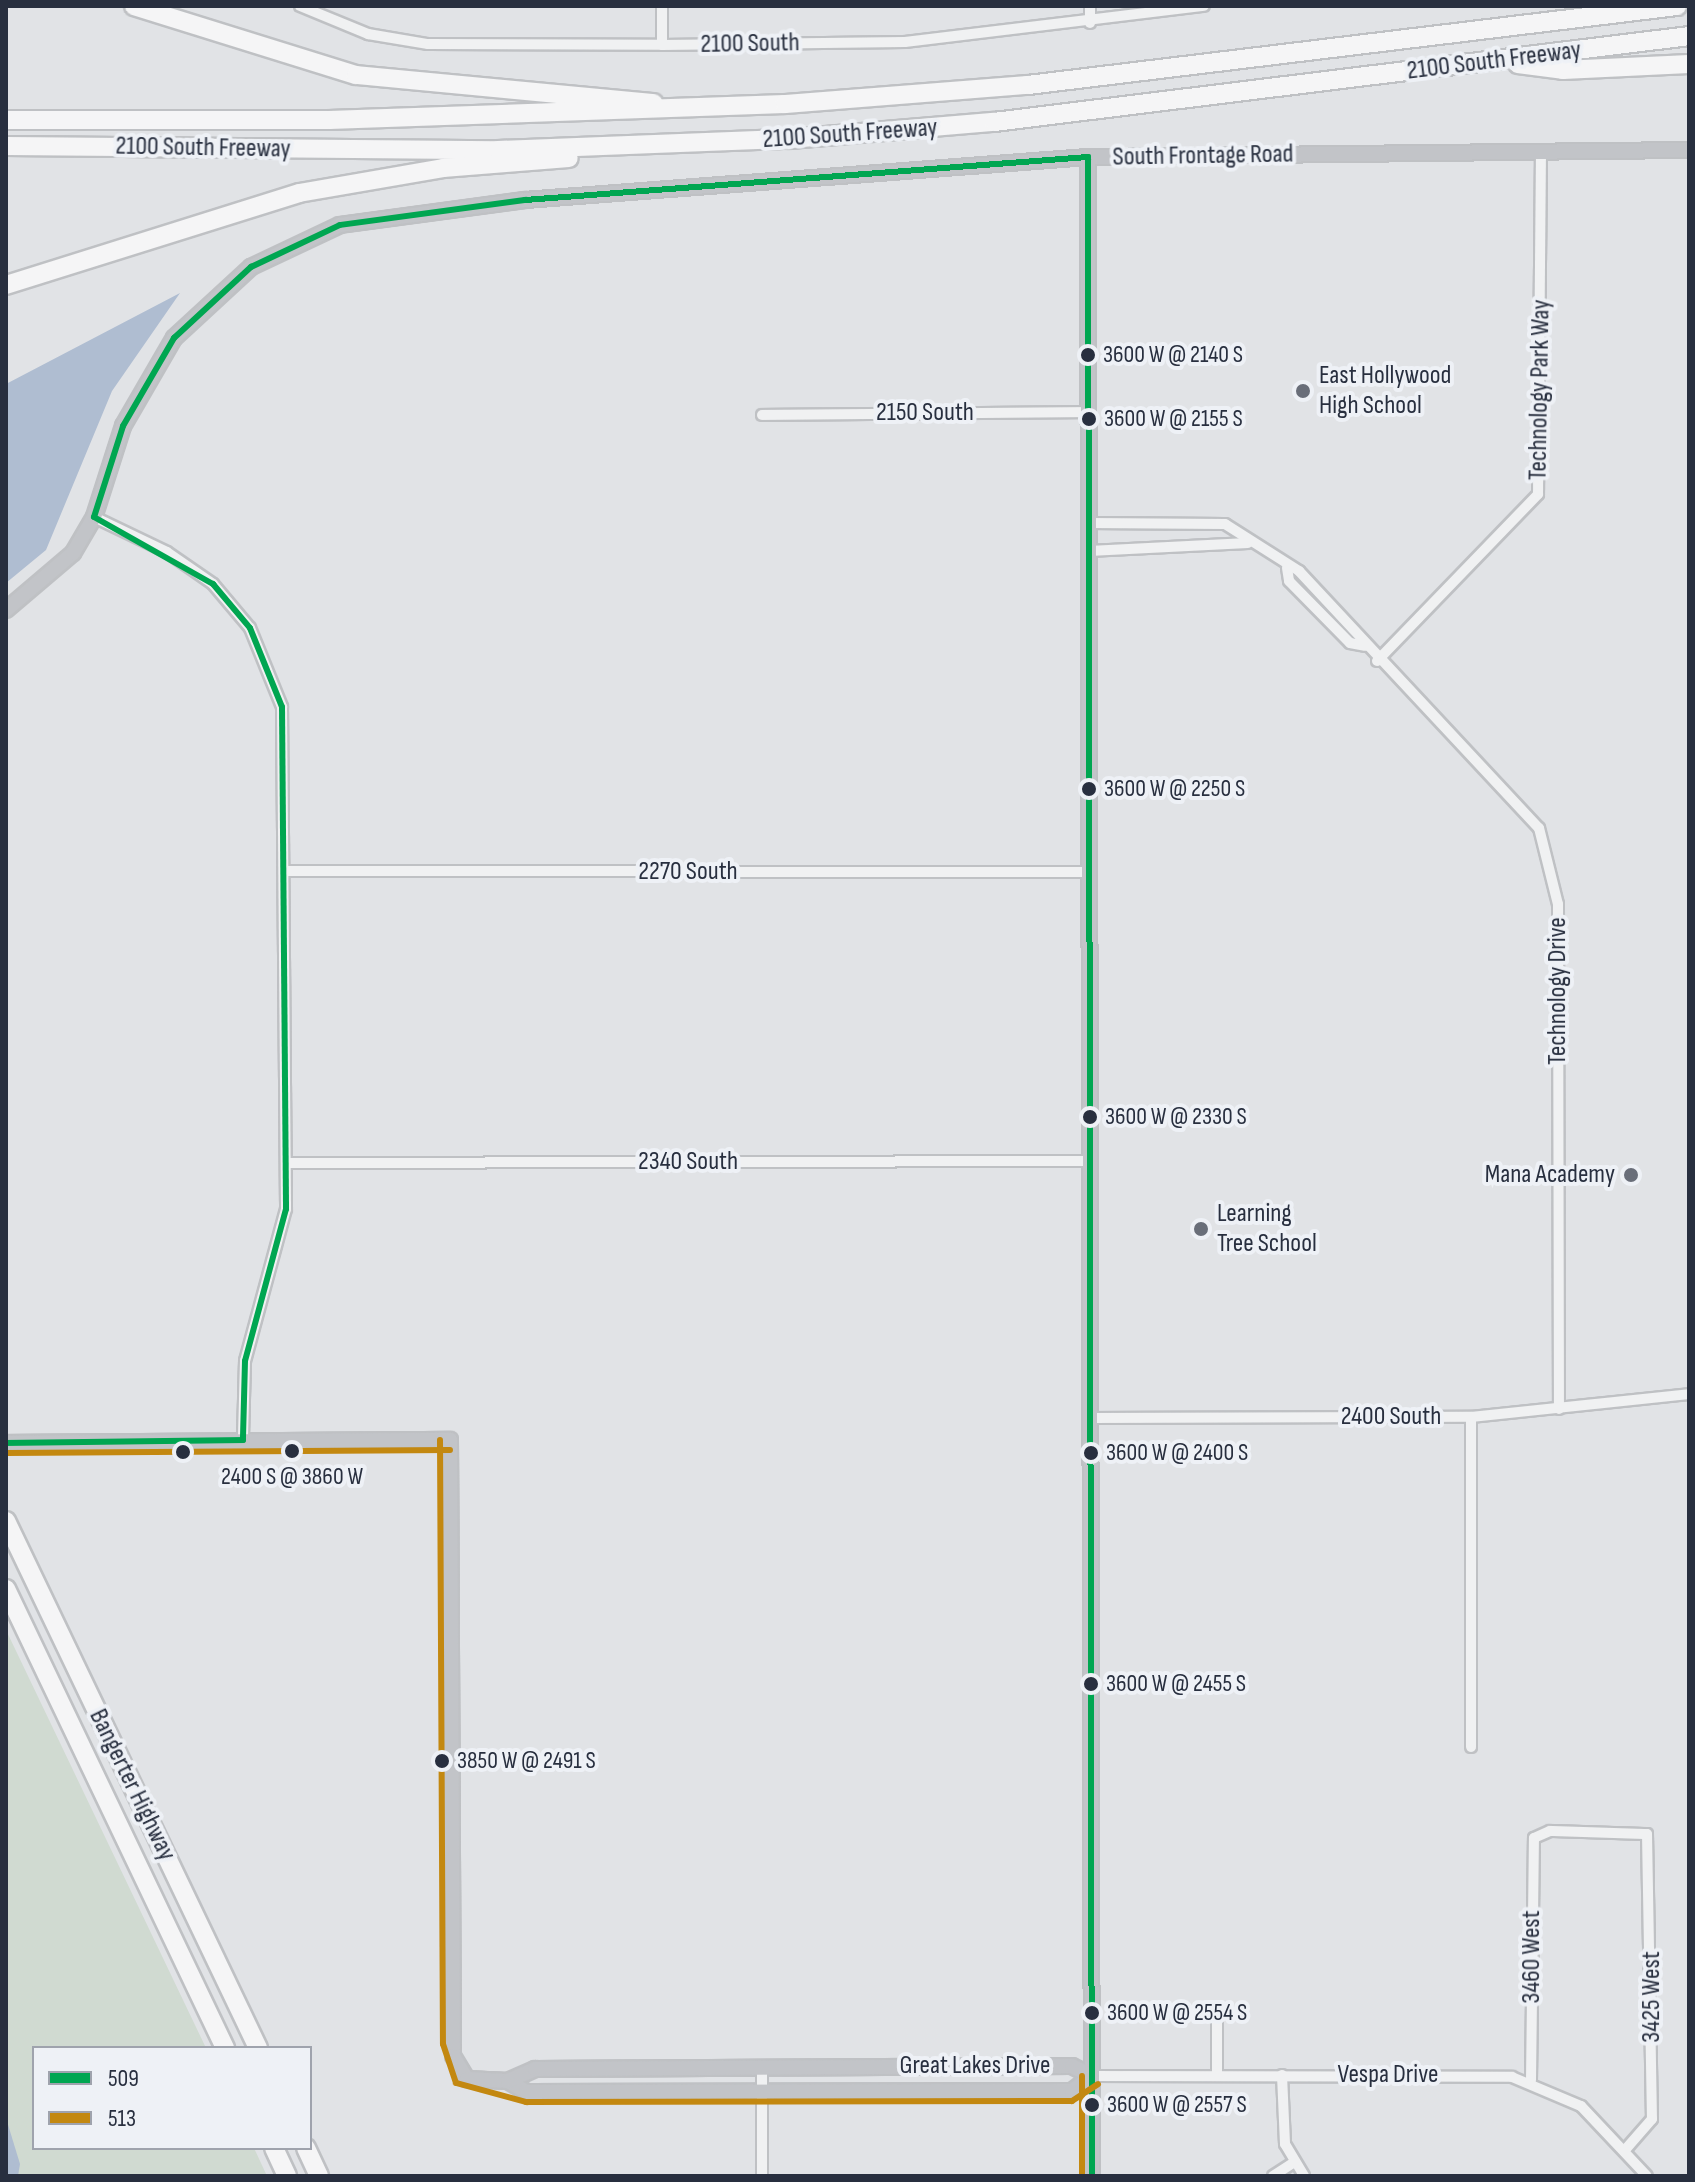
<!DOCTYPE html>
<style>
body{margin:0}
#map{position:relative;width:1695px;height:2182px;overflow:hidden;background:#e1e3e6;font-family:"Sofia Sans Condensed",sans-serif}
div>[style]{position:absolute}
.green>*{inset:0;background:#d0dad1}
.water>*{inset:0;background:#afbdd1}
.roads{filter:drop-shadow(2px 0 #bfc1c4) drop-shadow(-2px 0 #bfc1c4) drop-shadow(0 2px #bfc1c4) drop-shadow(0 -2px #bfc1c4)}
.street>*{height:10px;margin:-5px;padding:0 5px;transform-origin:5px;border-radius:5px;background:#f0f1f2}
.secondary>*{height:14px;margin:-7px;padding:0 7px;transform-origin:7px;border-radius:7px;background:#c2c4c8}
.highway>*{height:18px;margin:-9px;padding:0 9px;transform-origin:9px;border-radius:9px;background:#f5f5f6}
.bus-1>*{height:6px;margin:-3px;padding:0 3px;transform-origin:3px;border-radius:3px;background:#00a651}
.bus-2>*{height:6px;margin:-3px;padding:0 3px;transform-origin:3px;border-radius:3px;background:#c38810}
.dots>*{width:22px;height:22px;translate:-50% -50%;box-sizing:border-box;border:4px solid #eef1f6;border-radius:50%}
span{translate:-50% -50%;white-space:nowrap;text-align:center;line-height:1.15;-webkit-text-stroke:8px #eef1f6;paint-order:stroke}
.bus-label{font-size:24px;color:#282f3f}
.left{translate:0 -50%;text-align:left}
.street-label{font-size:26px;color:#282f3f}
.poi-label{font-size:26px;color:#282f3f}
.right{translate:-100% -50%;text-align:right}
.frame{position:absolute;inset:0;border:8px solid #282f3f;pointer-events:none}
.legend{position:absolute;left:32px;top:2046px;width:280px;height:104px;box-sizing:border-box;background:#eef1f6;border:2px solid #9fa3ad;margin:0;padding:10px 14px;list-style:none;font-size:24px;color:#282f3f}
.legend li{display:flex;align-items:center;gap:16px;height:40px}
.legend b{width:40px;border:2px solid #9fa3ad}
</style>
<div id="map">
<div class="green">
<div style="clip-path:polygon(6px 1630px,206px 2048px,34px 2048px,34px 2148px,254px 2148px,267px 2176px,6px 2176px)"></div>
</div>
<div class="water">
<div style="clip-path:polygon(180px 293px,112px 391px,46px 550px,6px 583px,6px 384px)"></div>
<div style="clip-path:polygon(6px 2118px,20px 2164px,18px 2176px,6px 2176px)"></div>
</div>
<div class="roads">
<div class="street">
<div style="left:300px;top:6px;width:74px;rotate:22.4deg"></div>
<div style="left:368px;top:34px;width:61px;rotate:9.5deg"></div>
<div style="left:428px;top:44px;width:234px;rotate:0.2deg"></div>
<div style="left:662px;top:45px;width:243px;rotate:-0.7deg"></div>
<div style="left:905px;top:42px;width:301px;rotate:-6.9deg"></div>
<div style="left:1090px;top:6px;width:17px;rotate:90deg"></div>
<div style="left:662px;top:45px;width:39px;rotate:-90deg"></div>
<div style="left:762px;top:415px;width:327px;rotate:-0.5deg"></div>
<div style="left:94px;top:517px;width:81px;rotate:25.6deg"></div>
<div style="left:167px;top:552px;width:56px;rotate:34.8deg"></div>
<div style="left:213px;top:584px;width:57px;rotate:49.9deg"></div>
<div style="left:250px;top:628px;width:85px;rotate:67.9deg"></div>
<div style="left:282px;top:707px;width:502px;rotate:89.54deg"></div>
<div style="left:286px;top:1209px;width:157px;rotate:105.1deg"></div>
<div style="left:245px;top:1361px;width:79px;rotate:91.5deg"></div>
<div style="left:1089px;top:523px;width:136px;rotate:0.4deg"></div>
<div style="left:1225px;top:524px;width:88px;rotate:32.4deg"></div>
<div style="left:1299px;top:571px;width:352px;rotate:47deg"></div>
<div style="left:1539px;top:828px;width:78px;rotate:76deg"></div>
<div style="left:1558px;top:904px;width:505px;rotate:89.89deg"></div>
<div style="left:1089px;top:551px;width:159px;rotate:-2.9deg"></div>
<div style="left:1287px;top:568px;width:13px;rotate:81deg"></div>
<div style="left:1289px;top:581px;width:87px;rotate:45.5deg"></div>
<div style="left:1350px;top:643px;width:15px;rotate:11deg"></div>
<div style="left:1377px;top:661px;width:232px;rotate:-46deg"></div>
<div style="left:1538px;top:494px;width:344px;rotate:-89.5deg"></div>
<div style="left:286px;top:871px;width:804px;rotate:0.07deg"></div>
<div style="left:286px;top:1163px;width:804px;rotate:-0.14deg"></div>
<div style="left:1471px;top:1417px;width:330px;rotate:90deg"></div>
<div style="left:1091px;top:1418px;width:380px;rotate:-0.2deg"></div>
<div style="left:1471px;top:1417px;width:219px;rotate:-6deg"></div>
<div style="left:762px;top:2067px;width:109px;rotate:90deg"></div>
<div style="left:1282px;top:2075px;width:69px;rotate:87.5deg"></div>
<div style="left:1285px;top:2144px;width:37px;rotate:59deg"></div>
<div style="left:1092px;top:2076px;width:420px;rotate:0.1deg"></div>
<div style="left:1512px;top:2077px;width:75px;rotate:22.8deg"></div>
<div style="left:1581px;top:2106px;width:96px;rotate:46.7deg"></div>
<div style="left:1217px;top:2076px;width:59px;rotate:-90deg"></div>
<div style="left:1531px;top:2080px;width:242px;rotate:-89.3deg"></div>
<div style="left:1534px;top:1838px;width:17px;rotate:-24deg"></div>
<div style="left:1550px;top:1831px;width:97px;rotate:1.8deg"></div>
<div style="left:1647px;top:1834px;width:285px;rotate:89deg"></div>
<div style="left:1652px;top:2119px;width:41px;rotate:131.1deg"></div>
<div style="left:1273px;top:2176px;width:24px;rotate:-33deg"></div>
</div>
<div class="secondary">
<div style="left:1088px;top:157px;width:2019px;rotate:89.89deg"></div>
<div style="left:6px;top:610px;width:88px;rotate:-40.4deg"></div>
<div style="left:73px;top:553px;width:42px;rotate:-59.7deg"></div>
<div style="left:94px;top:517px;width:96px;rotate:-72.3deg"></div>
<div style="left:123px;top:426px;width:102px;rotate:-59.9deg"></div>
<div style="left:174px;top:338px;width:105px;rotate:-42.7deg"></div>
<div style="left:251px;top:267px;width:98px;rotate:-25.3deg"></div>
<div style="left:340px;top:225px;width:187px;rotate:-7.7deg"></div>
<div style="left:525px;top:200px;width:565px;rotate:-4.37deg"></div>
<div style="left:1088px;top:157px;width:601px;rotate:-0.67deg"></div>
<div style="left:6px;top:1443px;width:444px;rotate:-0.4deg"></div>
<div style="left:450px;top:1440px;width:616px;rotate:89.72deg"></div>
<div style="left:453px;top:2056px;width:27px;rotate:59deg"></div>
<div style="left:467px;top:2079px;width:41px;rotate:2.8deg"></div>
<div style="left:508px;top:2081px;width:21px;rotate:31deg"></div>
<div style="left:526px;top:2092px;width:546px;rotate:-0.1deg"></div>
<div style="left:1072px;top:2091px;width:25px;rotate:-37deg"></div>
<div style="left:508px;top:2081px;width:30px;rotate:-24deg"></div>
<div style="left:535px;top:2069px;width:537px;rotate:-0.32deg"></div>
<div style="left:1072px;top:2066px;width:22px;rotate:27deg"></div>
</div>
<div class="highway">
<div style="left:134px;top:6px;width:232px;rotate:17.3deg"></div>
<div style="left:356px;top:75px;width:299px;rotate:5.4deg"></div>
<div style="left:1518px;top:64px;width:45px;rotate:7.6deg"></div>
<div style="left:1563px;top:70px;width:126px;rotate:-2.7deg"></div>
<div style="left:6px;top:120px;width:323px"></div>
<div style="left:329px;top:120px;width:456px;rotate:-2deg"></div>
<div style="left:785px;top:104px;width:244px;rotate:-4.5deg"></div>
<div style="left:1028px;top:85px;width:654px;rotate:-6.94deg"></div>
<div style="left:6px;top:146px;width:492px;rotate:0.5deg"></div>
<div style="left:498px;top:150px;width:292px;rotate:-2.2deg"></div>
<div style="left:790px;top:139px;width:205px;rotate:-4.8deg"></div>
<div style="left:994px;top:122px;width:700px;rotate:-7.05deg"></div>
<div style="left:6px;top:285px;width:307px;rotate:-17.4deg"></div>
<div style="left:299px;top:193px;width:146px;rotate:-9.8deg"></div>
<div style="left:443px;top:168px;width:126px;rotate:-4.5deg"></div>
<div style="left:6px;top:1521px;width:584px;rotate:64.44deg"></div>
<div style="left:6px;top:1589px;width:509px;rotate:64.49deg"></div>
<div style="left:274px;top:2148px;width:31px;rotate:65deg"></div>
<div style="left:306px;top:2148px;width:31px;rotate:65deg"></div>
</div>
</div>
<div class="bus-1">
<div style="left:1088px;top:157px;width:2019px;rotate:89.89deg"></div>
<div style="left:94px;top:517px;width:96px;rotate:-72.3deg"></div>
<div style="left:123px;top:426px;width:102px;rotate:-59.9deg"></div>
<div style="left:174px;top:338px;width:105px;rotate:-42.7deg"></div>
<div style="left:251px;top:267px;width:98px;rotate:-25.3deg"></div>
<div style="left:340px;top:225px;width:187px;rotate:-7.7deg"></div>
<div style="left:525px;top:200px;width:565px;rotate:-4.37deg"></div>
<div style="left:94px;top:517px;width:137px;rotate:29.4deg"></div>
<div style="left:213px;top:584px;width:57px;rotate:49.9deg"></div>
<div style="left:250px;top:628px;width:85px;rotate:67.9deg"></div>
<div style="left:282px;top:707px;width:502px;rotate:89.54deg"></div>
<div style="left:286px;top:1209px;width:157px;rotate:105.1deg"></div>
<div style="left:245px;top:1361px;width:79px;rotate:91.5deg"></div>
<div style="left:6px;top:1443px;width:237px;rotate:-0.7deg"></div>
</div>
<div class="bus-2">
<div style="left:440px;top:1440px;width:604px;rotate:89.72deg"></div>
<div style="left:443px;top:2044px;width:41px;rotate:71.6deg"></div>
<div style="left:456px;top:2083px;width:73px;rotate:15.2deg"></div>
<div style="left:526px;top:2102px;width:546px;rotate:-0.1deg"></div>
<div style="left:1072px;top:2101px;width:31px;rotate:-33deg"></div>
<div style="left:6px;top:1453px;width:444px;rotate:-0.4deg"></div>
<div style="left:1082px;top:2076px;width:100px;rotate:90deg"></div>
</div>
<div class="dots">
<div style="left:1088px;top:355px;background:#282f3f"></div>
<div style="left:1303px;top:391px;background:#696e79"></div>
<div style="left:1089px;top:419px;background:#282f3f"></div>
<div style="left:1089px;top:789px;background:#282f3f"></div>
<div style="left:1090px;top:1117px;background:#282f3f"></div>
<div style="left:1631px;top:1175px;background:#696e79"></div>
<div style="left:1201px;top:1229px;background:#696e79"></div>
<div style="left:292px;top:1451px;background:#282f3f"></div>
<div style="left:183px;top:1452px;background:#282f3f"></div>
<div style="left:1091px;top:1453px;background:#282f3f"></div>
<div style="left:1091px;top:1684px;background:#282f3f"></div>
<div style="left:442px;top:1761px;background:#282f3f"></div>
<div style="left:1092px;top:2013px;background:#282f3f"></div>
<div style="left:1092px;top:2105px;background:#282f3f"></div>
</div>
<div class="bus-label">
<span class="left" style="left:1103px;top:355px">3600 W @ 2140 S</span>
<span class="left" style="left:1104px;top:419px">3600 W @ 2155 S</span>
<span class="left" style="left:1104px;top:789px">3600 W @ 2250 S</span>
<span class="left" style="left:1105px;top:1117px">3600 W @ 2330 S</span>
<span class="left" style="left:1106px;top:1453px">3600 W @ 2400 S</span>
<span style="left:292px;top:1477px">2400 S @ 3860 W</span>
<span class="left" style="left:1106px;top:1684px">3600 W @ 2455 S</span>
<span class="left" style="left:457px;top:1761px">3850 W @ 2491 S</span>
<span class="left" style="left:1107px;top:2013px">3600 W @ 2554 S</span>
<span class="left" style="left:1107px;top:2105px">3600 W @ 2557 S</span>
</div>
<div class="street-label">
<span style="left:750px;top:44px;rotate:-1deg">2100 South</span>
<span style="left:1494px;top:61px;rotate:-7deg">2100 South Freeway</span>
<span style="left:850px;top:134px;rotate:-4deg">2100 South Freeway</span>
<span style="left:203px;top:148px;rotate:1deg">2100 South Freeway</span>
<span style="left:1203px;top:156px;rotate:-1deg">South Frontage Road</span>
<span style="left:1540px;top:390px;rotate:-89deg">Technology Park Way</span>
<span style="left:925px;top:413px">2150 South</span>
<span style="left:688px;top:872px">2270 South</span>
<span style="left:1558px;top:991px;rotate:-90deg">Technology Drive</span>
<span style="left:688px;top:1162px">2340 South</span>
<span style="left:1391px;top:1417px">2400 South</span>
<span style="left:132px;top:1785px;rotate:64deg">Bangerter Highway</span>
<span style="left:1532px;top:1957px;rotate:-90deg">3460 West</span>
<span style="left:1652px;top:1997px;rotate:-90deg">3425 West</span>
<span style="left:975px;top:2066px">Great Lakes Drive</span>
<span style="left:1388px;top:2075px">Vespa Drive</span>
</div>
<div class="poi-label">
<span class="left" style="left:1319px;top:391px">East Hollywood<br>High School</span>
<span class="right" style="left:1615px;top:1175px">Mana Academy</span>
<span class="left" style="left:1217px;top:1229px">Learning<br>Tree School</span>
</div>
<div class="frame"></div>
<ul class="legend">
<li><b style="height:10px;background:#00a651"></b>509</li>
<li><b style="height:10px;background:#c38810"></b>513</li>
</ul>
</div>
